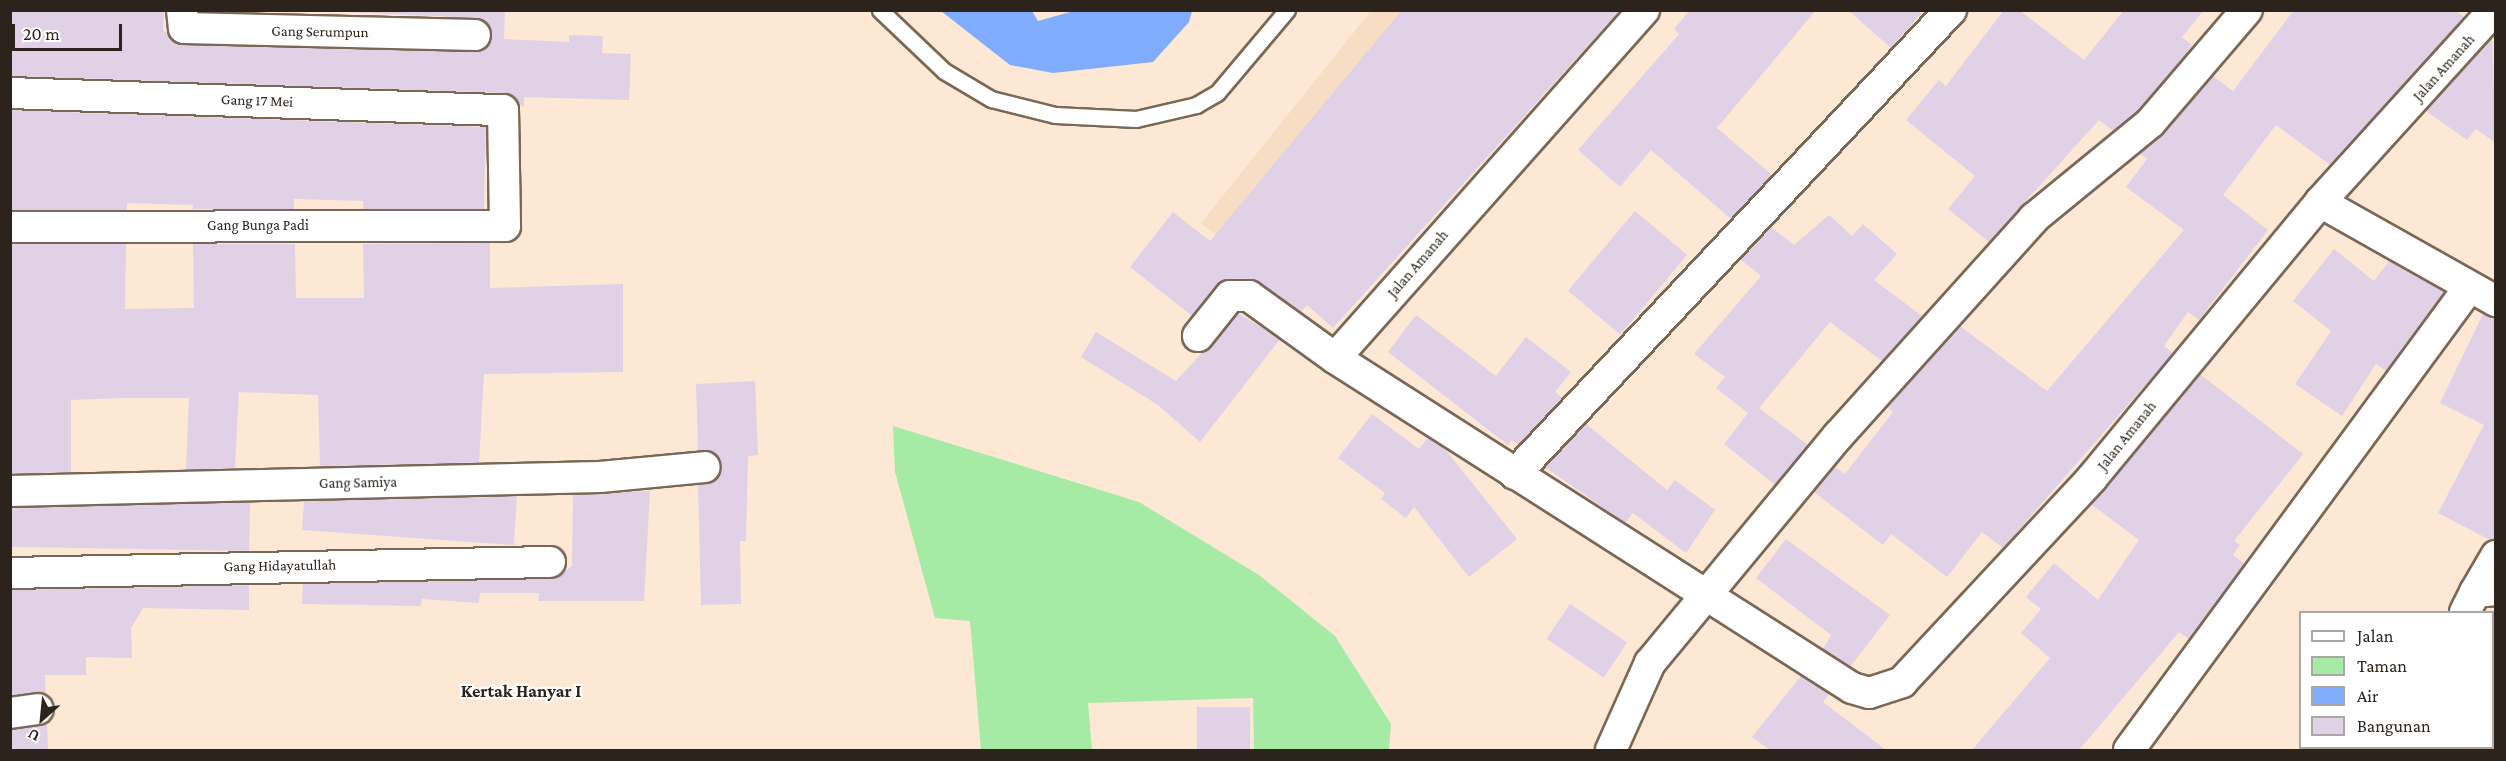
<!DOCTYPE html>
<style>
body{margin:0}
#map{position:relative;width:2506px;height:761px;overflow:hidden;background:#fce8d5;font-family:"Crimson Pro",serif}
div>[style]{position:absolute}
.built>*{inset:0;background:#f7ddc4}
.green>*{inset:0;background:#a6eba5}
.water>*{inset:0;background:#80acfe}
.building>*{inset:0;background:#e0d1e7;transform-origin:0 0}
.roads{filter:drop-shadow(2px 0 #7a6857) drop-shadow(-2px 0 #7a6857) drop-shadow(0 2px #7a6857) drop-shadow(0 -2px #7a6857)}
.lane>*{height:15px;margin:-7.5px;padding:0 7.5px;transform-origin:7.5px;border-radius:7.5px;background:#fff}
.street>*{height:30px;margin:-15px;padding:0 15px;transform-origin:15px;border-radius:15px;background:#fff}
span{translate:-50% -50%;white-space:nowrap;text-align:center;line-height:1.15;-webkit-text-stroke:4.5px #fff;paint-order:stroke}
.street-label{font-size:15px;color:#2b231c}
.quarter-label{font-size:18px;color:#2b231c;font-weight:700}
.frame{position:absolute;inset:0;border:12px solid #2b231c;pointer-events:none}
.legend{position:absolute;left:2299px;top:611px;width:195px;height:138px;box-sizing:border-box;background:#fff;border:2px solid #aaa7a4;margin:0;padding:8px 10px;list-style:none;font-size:18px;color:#2b231c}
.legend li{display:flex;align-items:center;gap:12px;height:30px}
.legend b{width:30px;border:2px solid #aaa7a4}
.north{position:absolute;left:12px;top:689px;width:60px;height:60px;-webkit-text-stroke:4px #fff;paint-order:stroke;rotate:207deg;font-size:16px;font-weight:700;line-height:24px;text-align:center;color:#2b231c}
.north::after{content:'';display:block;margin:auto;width:21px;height:27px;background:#2b231c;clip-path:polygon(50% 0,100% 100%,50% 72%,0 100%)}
.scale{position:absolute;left:12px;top:24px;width:110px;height:27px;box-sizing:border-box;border:3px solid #2b231c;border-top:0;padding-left:8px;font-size:18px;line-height:21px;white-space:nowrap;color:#2b231c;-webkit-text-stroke:4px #fff;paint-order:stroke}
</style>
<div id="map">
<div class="built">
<div style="clip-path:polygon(1371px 11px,1482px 11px,1253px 267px,1201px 223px)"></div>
</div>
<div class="green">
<div style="clip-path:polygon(893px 426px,1139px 502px,1259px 575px,1335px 636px,1391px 724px,1389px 750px,1254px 750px,1253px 698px,1088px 703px,1092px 750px,981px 750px,970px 621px,935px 618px,895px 472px)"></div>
</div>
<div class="water">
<div style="clip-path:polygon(941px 11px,1032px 11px,1038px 21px,1074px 11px,1192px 11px,1189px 22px,1153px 62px,1053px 73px,1010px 65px)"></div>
</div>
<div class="building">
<div style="clip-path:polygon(10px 10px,164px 10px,163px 30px,184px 45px,475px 52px,484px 50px,492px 36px,490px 26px,476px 18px,305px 10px,505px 10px,504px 39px,569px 42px,569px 35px,603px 36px,602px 53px,631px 54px,629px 100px,524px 97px,524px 107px,504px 93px,10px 76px)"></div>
<div style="clip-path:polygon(1402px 10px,1620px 10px,1333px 328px,1307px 305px,1301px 312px,1249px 279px,1222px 281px,1192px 316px,1130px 267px,1173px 212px,1210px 241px)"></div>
<div style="clip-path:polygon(1690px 10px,1816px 10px,1717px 128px,1772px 175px,1731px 219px,1651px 150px,1620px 187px,1578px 150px,1679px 34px,1674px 29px)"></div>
<div style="clip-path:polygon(1848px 10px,1924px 10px,1891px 48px)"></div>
<div style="clip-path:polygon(2004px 10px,2019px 10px,2084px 60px,2124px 10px,2204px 10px,2182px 37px,2192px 45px,2185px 56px,2138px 111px,2113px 131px,2099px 120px,1989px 242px,1948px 209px,1975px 176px,1906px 120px,1939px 80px,1946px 86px)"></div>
<div style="clip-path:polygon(2294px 10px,2455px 10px,2464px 17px,2330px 165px,2276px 125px,2223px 195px,2268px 230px,2199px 320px,2188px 312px,2164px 346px,2173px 353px,2003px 548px,1982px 532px,1947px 577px,1891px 534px,1883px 545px,1814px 492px,1835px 467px,1845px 474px,1893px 412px,1888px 408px,1898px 395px,1960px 326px,2047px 391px,2184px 230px,2126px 187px,2147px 159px,2140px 154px,2213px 76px,2233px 91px)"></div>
<div style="clip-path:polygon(2492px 38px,2496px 143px,2476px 129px,2467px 140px,2426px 111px)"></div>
<div style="clip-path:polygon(10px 110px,486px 127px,484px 209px,363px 209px,363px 201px,294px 199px,294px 209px,193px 209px,193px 205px,127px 203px,127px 210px,10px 210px)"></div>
<div style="left:1635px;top:211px;width:68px;height:104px;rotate:40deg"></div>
<div style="clip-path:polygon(1829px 215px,1852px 236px,1863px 224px,1897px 254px,1874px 280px,1922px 316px,1882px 361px,1830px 322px,1759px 408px,1808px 445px,1775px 485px,1724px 444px,1748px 413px,1716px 388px,1725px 377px,1694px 354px,1761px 276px,1740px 259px,1771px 227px,1794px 245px)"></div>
<div style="clip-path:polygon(490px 243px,490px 288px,623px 284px,623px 372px,484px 374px,479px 463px,320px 466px,318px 395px,239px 392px,235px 468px,186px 470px,189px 398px,122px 398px,71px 400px,71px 472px,10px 474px,10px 244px,126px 244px,125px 309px,194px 308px,193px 244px,295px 244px,296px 298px,364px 298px,363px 244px)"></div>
<div style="clip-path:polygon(2334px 249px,2374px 281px,2389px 261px,2444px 292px,2386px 371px,2376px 364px,2342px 416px,2295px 384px,2331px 331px,2293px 301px)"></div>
<div style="clip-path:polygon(1238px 313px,1280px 339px,1200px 442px,1158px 405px,1081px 357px,1096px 332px,1176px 381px)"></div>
<div style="clip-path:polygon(2483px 314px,2496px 318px,2496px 539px,2490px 540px,2438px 513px,2484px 425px,2440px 403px)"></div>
<div style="clip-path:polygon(1416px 315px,1496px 376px,1526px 337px,1571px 372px,1555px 392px,1563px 398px,1519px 445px,1512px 440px,1508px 445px,1388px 352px)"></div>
<div style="clip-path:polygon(2200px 374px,2303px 454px,2234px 541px,2240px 545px,2233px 555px,2245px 564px,2189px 639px,2179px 632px,2079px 750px,1972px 750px,2050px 658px,2021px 633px,2041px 609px,2026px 597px,2054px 563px,2098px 600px,2139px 540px,2091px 504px)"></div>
<div style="clip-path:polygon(755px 381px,758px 455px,748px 456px,746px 541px,740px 541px,741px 604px,701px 605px,698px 485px,715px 481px,722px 466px,713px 452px,698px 450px,696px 384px)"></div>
<div style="clip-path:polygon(1372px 414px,1419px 449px,1428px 438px,1445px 449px,1517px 539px,1469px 577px,1414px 507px,1406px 518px,1381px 499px,1385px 493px,1338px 458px)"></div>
<div style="clip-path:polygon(1586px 424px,1667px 490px,1675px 480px,1715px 510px,1686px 553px,1633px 513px,1625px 523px,1545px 467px)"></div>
<div style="clip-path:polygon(650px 491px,644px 601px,538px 601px,539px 593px,480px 593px,479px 603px,422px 599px,421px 606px,302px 604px,303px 584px,558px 577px,572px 566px,573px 495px)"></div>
<div style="left:517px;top:496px;width:49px;height:212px;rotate:94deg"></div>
<div style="left:250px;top:503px;width:48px;height:240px;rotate:91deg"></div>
<div style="clip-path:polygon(1786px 539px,1890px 615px,1850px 667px,1823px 649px,1831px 635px,1756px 578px)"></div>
<div style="clip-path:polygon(249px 585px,249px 610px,143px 608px,131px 628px,132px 658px,86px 657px,86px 675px,45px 675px,46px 694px,10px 696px,10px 590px)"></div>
<div style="left:1570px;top:604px;width:69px;height:42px;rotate:34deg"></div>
<div style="clip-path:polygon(1801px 676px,1829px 694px,1823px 702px,1886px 750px,1770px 750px,1752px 737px)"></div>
<div style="left:1197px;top:707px;width:53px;height:43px"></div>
<div style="clip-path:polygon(47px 723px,48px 750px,10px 750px,10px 730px)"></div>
</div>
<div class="roads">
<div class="lane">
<div style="left:880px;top:10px;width:88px;rotate:43.6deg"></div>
<div style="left:944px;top:71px;width:55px;rotate:30.8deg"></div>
<div style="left:991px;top:99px;width:66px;rotate:14deg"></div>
<div style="left:1055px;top:115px;width:81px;rotate:2.8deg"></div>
<div style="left:1136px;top:119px;width:62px;rotate:-13.1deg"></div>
<div style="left:1196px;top:105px;width:24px;rotate:-30deg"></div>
<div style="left:1217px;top:93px;width:109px;rotate:-49.9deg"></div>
</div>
<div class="street">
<div style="left:182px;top:10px;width:18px;rotate:84deg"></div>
<div style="left:184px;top:28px;width:291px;rotate:1.4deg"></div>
<div style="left:1644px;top:10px;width:465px;rotate:131.6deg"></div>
<div style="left:1335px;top:358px;width:613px;rotate:32.55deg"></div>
<div style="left:1852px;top:688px;width:18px;rotate:16deg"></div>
<div style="left:1869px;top:693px;width:35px;rotate:-18deg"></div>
<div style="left:1902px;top:682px;width:279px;rotate:-47deg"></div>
<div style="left:2092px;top:478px;width:358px;rotate:-50.4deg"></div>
<div style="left:2320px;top:202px;width:259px;rotate:-47.8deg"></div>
<div style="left:10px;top:93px;width:493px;rotate:2deg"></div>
<div style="left:503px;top:110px;width:116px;rotate:89deg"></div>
<div style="left:505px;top:226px;width:495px;rotate:179.9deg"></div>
<div style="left:2320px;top:202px;width:202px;rotate:29.4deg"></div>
<div style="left:1198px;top:336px;width:51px;rotate:-51.3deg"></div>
<div style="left:1230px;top:296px;width:19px"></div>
<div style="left:1249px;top:296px;width:106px;rotate:35.8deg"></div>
<div style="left:1515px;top:474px;width:637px;rotate:-46.78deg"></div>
<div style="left:10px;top:491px;width:590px;rotate:-1.36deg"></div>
<div style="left:600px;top:477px;width:105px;rotate:-5.4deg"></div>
<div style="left:10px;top:573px;width:540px;rotate:-1.17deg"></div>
<div style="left:2475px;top:592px;width:42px;rotate:-59.7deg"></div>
<div style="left:2465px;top:612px;width:22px;rotate:-63deg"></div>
<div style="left:2475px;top:592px;width:21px;rotate:-5deg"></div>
<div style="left:10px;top:713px;width:28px;rotate:-8deg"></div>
<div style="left:1611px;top:750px;width:95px;rotate:-65.9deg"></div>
<div style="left:1650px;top:663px;width:295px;rotate:-50.4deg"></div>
<div style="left:1838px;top:436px;width:293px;rotate:-48deg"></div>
<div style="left:2034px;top:218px;width:150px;rotate:-39.3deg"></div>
<div style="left:2150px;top:123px;width:149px;rotate:-49.4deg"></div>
<div style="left:2129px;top:750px;width:572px;rotate:-53.67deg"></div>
<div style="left:2413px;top:750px;width:2px;rotate:-90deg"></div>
</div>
</div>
<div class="street-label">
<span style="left:320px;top:32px;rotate:1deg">Gang Serumpun</span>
<span style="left:2444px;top:68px;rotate:-48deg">Jalan Amanah</span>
<span style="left:257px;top:101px;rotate:2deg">Gang 17 Mei</span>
<span style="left:258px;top:226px">Gang Bunga Padi</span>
<span style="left:1418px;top:264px;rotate:-49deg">Jalan Amanah</span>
<span style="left:2127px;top:436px;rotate:-51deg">Jalan Amanah</span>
<span style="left:358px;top:483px;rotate:-1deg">Gang Samiya</span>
<span style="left:280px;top:566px;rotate:-1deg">Gang Hidayatullah</span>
</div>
<div class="quarter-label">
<span style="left:521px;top:691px">Kertak Hanyar I</span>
</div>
<div class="frame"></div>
<ul class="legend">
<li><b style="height:8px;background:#fff"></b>Jalan</li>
<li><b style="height:16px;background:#a6eba5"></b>Taman</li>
<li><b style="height:16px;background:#80acfe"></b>Air</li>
<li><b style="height:16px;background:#e0d1e7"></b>Bangunan</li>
</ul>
<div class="north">U</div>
<div class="scale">20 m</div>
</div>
